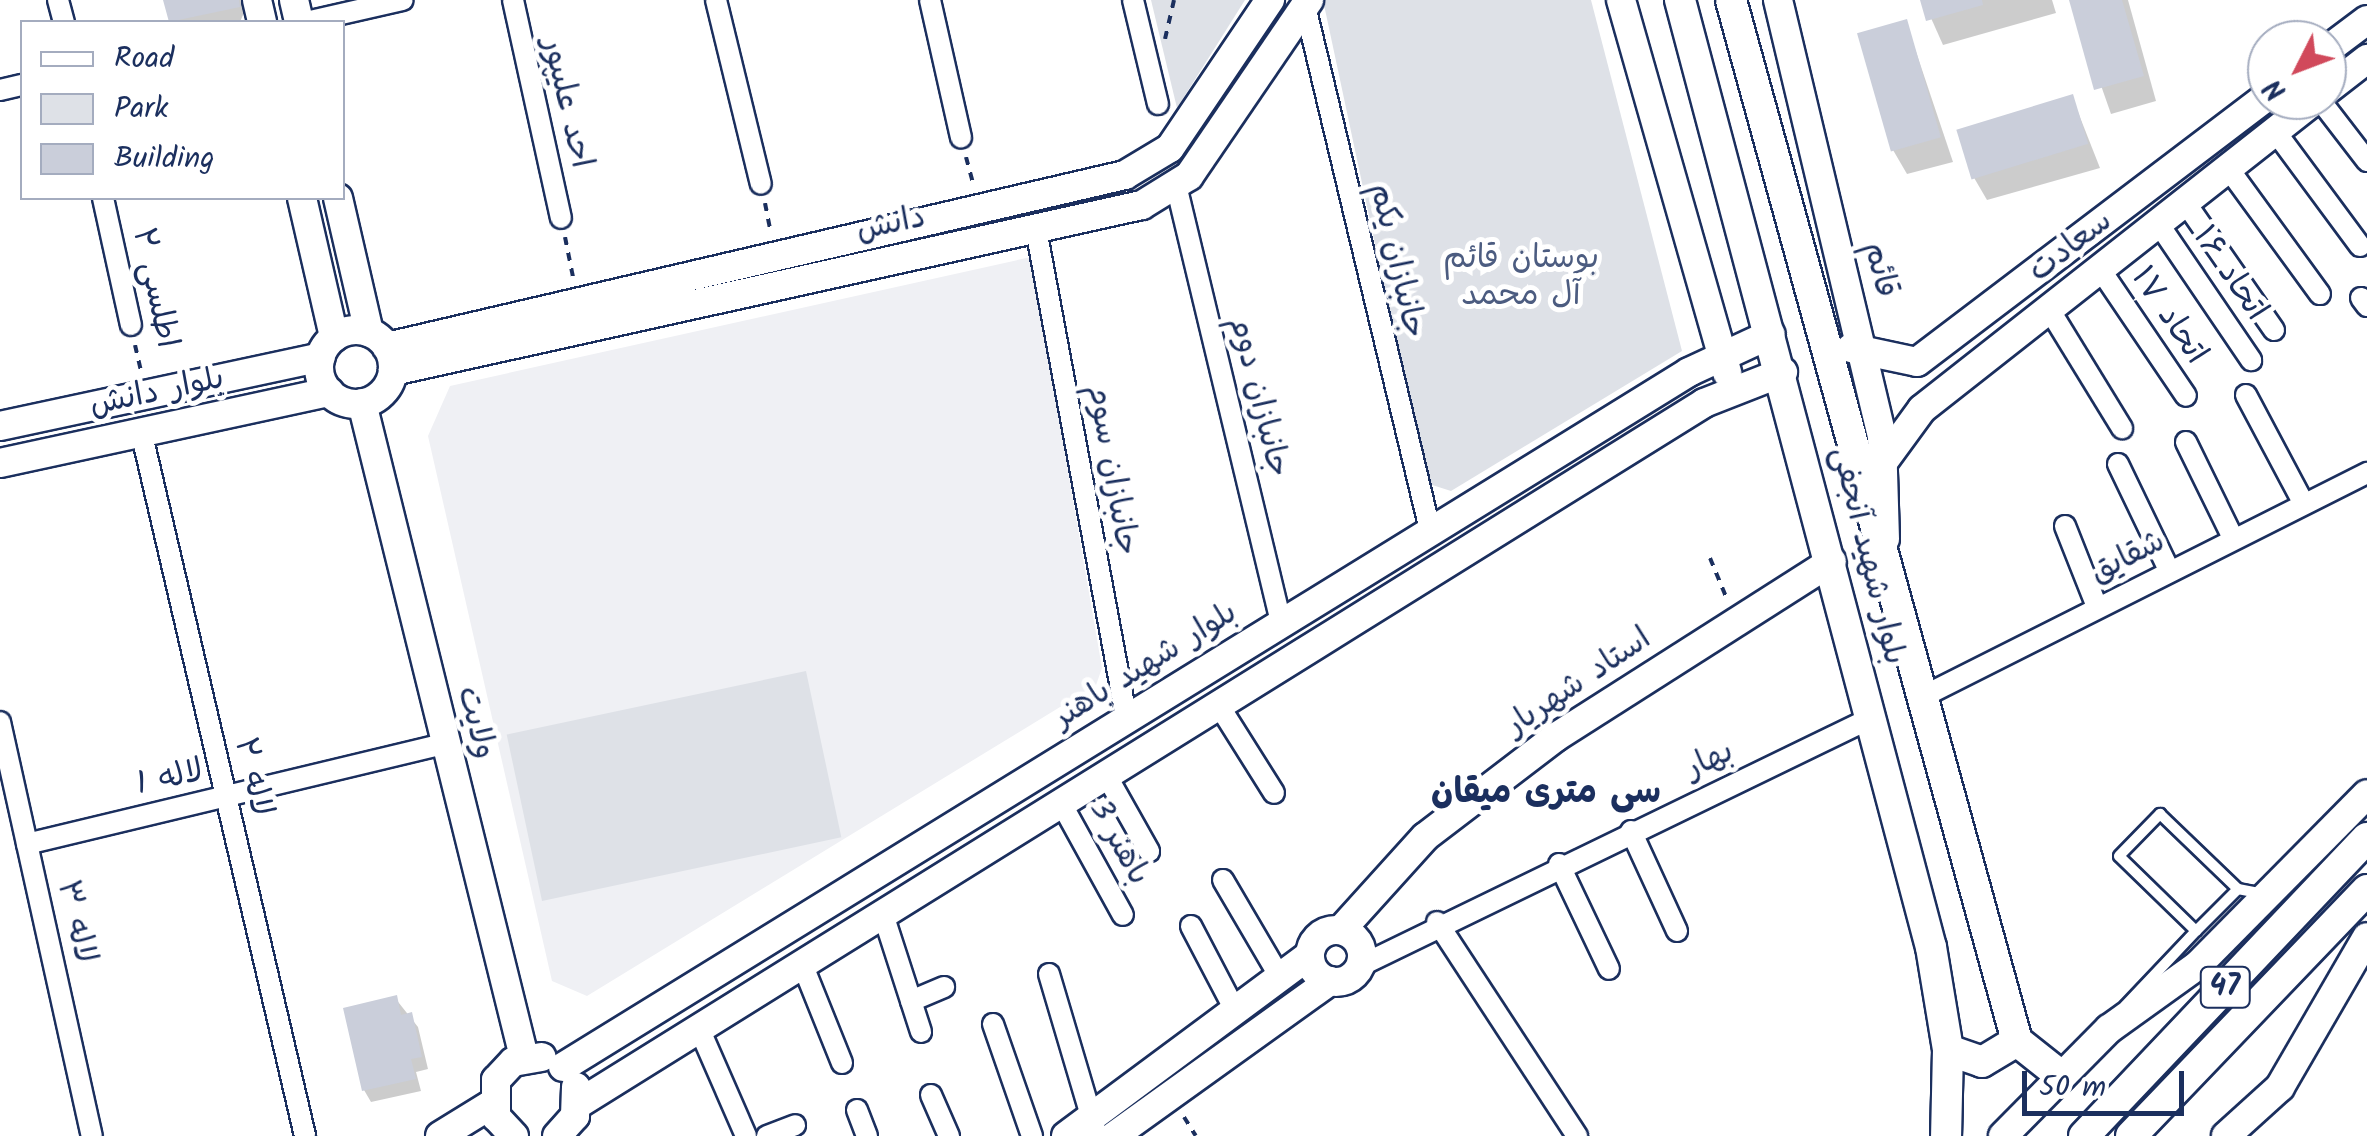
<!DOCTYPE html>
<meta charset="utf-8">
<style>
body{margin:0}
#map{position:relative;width:2367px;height:1136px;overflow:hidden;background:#fff;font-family:Kalam,"Playpen Sans Arabic",sans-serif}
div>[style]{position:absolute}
.built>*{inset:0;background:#eff0f4}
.green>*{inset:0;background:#dee1e7;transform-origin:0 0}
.shadow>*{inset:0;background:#0003}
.building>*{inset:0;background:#caceda;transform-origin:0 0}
.path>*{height:4px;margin-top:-2px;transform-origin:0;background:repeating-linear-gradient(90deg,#1b2f5e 0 8px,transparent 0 16px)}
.roads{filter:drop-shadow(2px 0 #1b2f5e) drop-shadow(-2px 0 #1b2f5e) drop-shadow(0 2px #1b2f5e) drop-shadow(0 -2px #1b2f5e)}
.lane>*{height:10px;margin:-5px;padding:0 5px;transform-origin:5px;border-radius:5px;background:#fff}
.street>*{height:20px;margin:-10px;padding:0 10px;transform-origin:10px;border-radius:10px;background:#fff}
.secondary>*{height:28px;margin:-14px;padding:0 14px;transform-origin:14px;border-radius:14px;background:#fff}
.secondary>.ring{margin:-14px;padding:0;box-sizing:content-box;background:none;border:28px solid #fff;border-radius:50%}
.primary>*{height:30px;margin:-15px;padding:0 15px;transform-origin:15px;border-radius:15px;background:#fff}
span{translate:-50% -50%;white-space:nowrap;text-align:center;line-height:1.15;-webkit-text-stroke:10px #fff;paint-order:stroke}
.shield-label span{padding:2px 8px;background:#fff;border:2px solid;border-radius:8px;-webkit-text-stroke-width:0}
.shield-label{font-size:30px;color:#1b2f5e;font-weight:700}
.street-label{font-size:32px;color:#1b2f5e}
.park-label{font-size:32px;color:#4c5c80}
.neighbourhood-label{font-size:35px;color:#1b2f5e;font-weight:700}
.legend{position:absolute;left:20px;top:20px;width:325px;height:180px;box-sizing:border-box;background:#fff;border:2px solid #a4acbf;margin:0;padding:12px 18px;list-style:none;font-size:30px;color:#1b2f5e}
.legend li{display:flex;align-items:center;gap:20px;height:50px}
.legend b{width:50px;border:2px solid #a4acbf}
.north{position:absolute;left:2247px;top:20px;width:100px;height:100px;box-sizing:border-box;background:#fff;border:2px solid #a4acbf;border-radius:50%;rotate:228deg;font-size:28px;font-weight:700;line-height:40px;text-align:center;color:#1b2f5e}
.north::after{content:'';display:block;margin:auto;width:35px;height:45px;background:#d1495b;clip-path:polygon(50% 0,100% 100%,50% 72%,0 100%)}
.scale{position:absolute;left:2022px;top:1071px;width:162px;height:45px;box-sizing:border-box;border:5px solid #1b2f5e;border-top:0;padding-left:12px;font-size:30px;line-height:35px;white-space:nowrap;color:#1b2f5e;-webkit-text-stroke:8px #fff;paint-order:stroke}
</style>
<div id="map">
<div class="built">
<div style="clip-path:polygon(1031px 257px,1102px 668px,1096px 685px,587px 996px,552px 981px,428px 436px,450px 386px)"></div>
</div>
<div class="green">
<div style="clip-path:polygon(1151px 0,1245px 0,1177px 108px)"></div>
<div style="clip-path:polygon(1323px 0,1591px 0,1682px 351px,1451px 491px,1426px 483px)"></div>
<div style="left:806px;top:671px;width:170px;height:306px;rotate:78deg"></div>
</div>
<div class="shadow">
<div style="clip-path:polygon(166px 0,249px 0,249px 1px,240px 22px,171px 22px)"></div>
<div style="clip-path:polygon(1923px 0,2052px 0,2056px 13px,1943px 45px)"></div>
<div style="clip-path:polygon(2071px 0,2128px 0,2156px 101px,2111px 114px)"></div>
<div style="clip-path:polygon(1906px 22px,1953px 162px,1907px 174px,1893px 150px)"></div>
<div style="clip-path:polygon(2072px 97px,2100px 168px,1987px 200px,1973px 176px)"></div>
<div style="clip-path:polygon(395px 998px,418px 1027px,428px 1069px,416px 1072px,421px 1091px,371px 1102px,364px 1090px)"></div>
</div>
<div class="building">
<div style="clip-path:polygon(163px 0,239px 0,240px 7px,169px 22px)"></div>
<div style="clip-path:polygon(1920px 0,1982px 0,1983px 5px,1926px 21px)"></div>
<div style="clip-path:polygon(2069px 0,2122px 0,2144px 76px,2094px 90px)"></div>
<div style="left:1907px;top:19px;width:123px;height:52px;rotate:74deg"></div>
<div style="left:2073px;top:94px;width:52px;height:122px;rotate:73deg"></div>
<div style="clip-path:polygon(397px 995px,401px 1015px,412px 1012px,422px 1057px,411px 1059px,416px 1079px,362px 1091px,343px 1008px)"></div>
</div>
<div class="path">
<div style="left:1165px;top:39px;width:40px;rotate:-77deg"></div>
<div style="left:966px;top:157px;width:31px;rotate:75deg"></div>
<div style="left:765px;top:203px;width:31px;rotate:79deg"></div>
<div style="left:565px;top:237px;width:41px;rotate:78.7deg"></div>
<div style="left:135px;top:345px;width:26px;rotate:77deg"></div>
<div style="left:1710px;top:558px;width:44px;rotate:67.5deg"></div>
<div style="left:1184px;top:1117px;width:22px;rotate:58deg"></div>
</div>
<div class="roads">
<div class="lane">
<div style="left:2196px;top:931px;width:59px;rotate:-45deg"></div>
<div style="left:2125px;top:1006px;width:103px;rotate:-46.6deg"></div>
<div style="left:2196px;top:931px;width:107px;rotate:-135.8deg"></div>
<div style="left:2119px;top:856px;width:59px;rotate:-45.7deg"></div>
<div style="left:2160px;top:814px;width:108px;rotate:43.9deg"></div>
<div style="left:2238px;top:889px;width:25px;rotate:11deg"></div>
</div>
<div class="street">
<div style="left:58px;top:0;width:23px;rotate:75deg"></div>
<div style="left:513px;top:0;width:223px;rotate:77.6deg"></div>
<div style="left:716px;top:0;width:189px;rotate:76.3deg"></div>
<div style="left:930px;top:0;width:141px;rotate:77.3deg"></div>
<div style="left:1133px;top:0;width:107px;rotate:76.5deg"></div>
<div style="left:1305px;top:6px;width:539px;rotate:76.58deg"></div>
<div style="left:306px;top:22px;width:99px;rotate:-12.8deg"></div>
<div style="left:0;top:90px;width:23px;rotate:-13deg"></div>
<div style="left:2320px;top:100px;width:77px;rotate:52.4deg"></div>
<div style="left:2275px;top:131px;width:143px;rotate:53.5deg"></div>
<div style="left:2228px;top:168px;width:156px;rotate:53.9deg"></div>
<div style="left:1176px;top:185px;width:450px;rotate:76.5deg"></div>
<div style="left:103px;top:198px;width:130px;rotate:77.6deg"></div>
<div style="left:2185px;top:202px;width:156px;rotate:55.2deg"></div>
<div style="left:2158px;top:223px;width:166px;rotate:55.8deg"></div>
<div style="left:1036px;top:229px;width:500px;rotate:79.52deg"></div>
<div style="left:2100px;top:269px;width:153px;rotate:55.9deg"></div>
<div style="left:2361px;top:298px;width:10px;rotate:53deg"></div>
<div style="left:2049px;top:309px;width:140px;rotate:58.5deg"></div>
<div style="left:2246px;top:395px;width:123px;rotate:62deg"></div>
<div style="left:141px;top:431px;width:724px;rotate:76.9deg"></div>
<div style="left:2186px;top:442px;width:107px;rotate:63.9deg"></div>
<div style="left:2118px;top:464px;width:118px;rotate:64.3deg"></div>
<div style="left:2065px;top:526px;width:87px;rotate:68.4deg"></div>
<div style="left:1918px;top:699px;width:503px;rotate:-26.72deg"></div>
<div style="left:1218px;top:704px;width:105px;rotate:57.8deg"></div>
<div style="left:0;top:722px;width:424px;rotate:77.5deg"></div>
<div style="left:1105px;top:773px;width:90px;rotate:60.6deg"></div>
<div style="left:1060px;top:801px;width:130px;rotate:61.1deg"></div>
<div style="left:1631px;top:831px;width:110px;rotate:65.3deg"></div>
<div style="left:27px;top:844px;width:429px;rotate:-13.5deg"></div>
<div style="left:1559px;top:864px;width:116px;rotate:64.5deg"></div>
<div style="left:1223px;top:880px;width:113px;rotate:59.6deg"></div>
<div style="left:882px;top:911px;width:127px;rotate:72.1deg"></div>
<div style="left:1437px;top:922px;width:256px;rotate:56.8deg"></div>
<div style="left:1191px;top:926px;width:95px;rotate:62.4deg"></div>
<div style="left:801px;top:961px;width:110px;rotate:68.1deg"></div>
<div style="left:1360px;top:966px;width:568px;rotate:-25.89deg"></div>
<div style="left:1049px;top:974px;width:169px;rotate:73.5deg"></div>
<div style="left:911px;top:1001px;width:36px;rotate:-23deg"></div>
<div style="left:993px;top:1024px;width:119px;rotate:70.8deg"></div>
<div style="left:698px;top:1026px;width:120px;rotate:66.4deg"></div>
<div style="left:931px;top:1095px;width:45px;rotate:66.3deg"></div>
<div style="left:857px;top:1110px;width:28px;rotate:69deg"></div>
<div style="left:767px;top:1136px;width:30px;rotate:-21deg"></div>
</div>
<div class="secondary">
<div style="left:257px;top:0;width:23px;rotate:77deg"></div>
<div style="left:294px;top:0;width:23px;rotate:77deg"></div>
<div style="left:1621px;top:0;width:388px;rotate:74.1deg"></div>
<div style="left:1778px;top:0;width:450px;rotate:76.6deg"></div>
<div style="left:1882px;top:438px;width:101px;rotate:88.3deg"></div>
<div style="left:2327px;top:50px;width:50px;rotate:-36.9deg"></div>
<div style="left:2327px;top:90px;width:51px;rotate:-37.8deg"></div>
<div style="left:302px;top:198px;width:143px;rotate:77deg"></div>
<div style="left:338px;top:198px;width:138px;rotate:77deg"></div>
<div class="ring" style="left:319px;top:330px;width:46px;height:46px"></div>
<div style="left:387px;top:347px;width:758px;rotate:-13.12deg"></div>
<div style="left:1125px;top:175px;width:52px;rotate:-31deg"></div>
<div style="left:1170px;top:148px;width:179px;rotate:-56deg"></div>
<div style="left:1851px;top:348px;width:67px;rotate:12deg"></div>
<div style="left:1917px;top:362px;width:440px;rotate:-37.2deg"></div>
<div style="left:393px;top:371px;width:767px;rotate:-12.5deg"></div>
<div style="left:1142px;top:205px;width:55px;rotate:-31.7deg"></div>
<div style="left:1189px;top:176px;width:213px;rotate:-55.7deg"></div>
<div style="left:362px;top:403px;width:674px;rotate:76.09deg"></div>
<div style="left:0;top:426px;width:328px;rotate:-12.1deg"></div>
<div style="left:1884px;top:461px;width:64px;rotate:-53.8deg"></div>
<div style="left:1922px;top:409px;width:499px;rotate:-38.2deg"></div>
<div style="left:0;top:463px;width:337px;rotate:-12.2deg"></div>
<div style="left:1341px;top:930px;width:125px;rotate:-47.9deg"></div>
<div style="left:1425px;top:837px;width:165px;rotate:-37.4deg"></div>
<div style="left:1556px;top:737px;width:327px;rotate:-32.5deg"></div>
<div class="ring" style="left:1310px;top:930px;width:24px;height:24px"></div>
<div style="left:563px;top:1067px;width:1323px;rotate:-31.68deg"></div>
<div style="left:1689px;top:372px;width:90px;rotate:-24.9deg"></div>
<div style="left:578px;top:1104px;width:1326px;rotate:-31.9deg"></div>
<div style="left:1704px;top:403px;width:85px;rotate:-21.4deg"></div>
<div style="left:440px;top:1136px;width:61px;rotate:-31.6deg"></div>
<div style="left:514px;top:1136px;width:26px;rotate:-133deg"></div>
<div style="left:496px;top:1117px;width:37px;rotate:-90deg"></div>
<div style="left:496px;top:1080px;width:25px;rotate:-47deg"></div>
<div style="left:513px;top:1062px;width:29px;rotate:-10deg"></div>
<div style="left:557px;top:1136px;width:27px;rotate:-48deg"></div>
<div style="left:575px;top:1116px;width:29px;rotate:-88deg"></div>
<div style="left:1066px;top:1136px;width:304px;rotate:-36.6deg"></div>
<div style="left:1114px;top:1136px;width:266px;rotate:-35.7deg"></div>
<div style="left:2003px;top:1136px;width:151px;rotate:-45.3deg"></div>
<div style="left:2109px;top:1029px;width:110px;rotate:-35.7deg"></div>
<div style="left:2198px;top:965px;width:240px;rotate:-45.3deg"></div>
<div style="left:2226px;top:1136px;width:73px;rotate:-42.2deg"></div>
<div style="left:2280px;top:1087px;width:173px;rotate:-59.9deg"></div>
</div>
<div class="primary">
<div style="left:1680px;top:0;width:980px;rotate:75.16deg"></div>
<div style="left:1931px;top:947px;width:104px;rotate:80.6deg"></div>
<div style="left:1948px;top:1050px;width:86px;rotate:91.3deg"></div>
<div style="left:1731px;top:0;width:1080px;rotate:74.64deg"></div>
<div style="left:2017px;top:1041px;width:56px;rotate:38.5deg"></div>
<div style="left:1948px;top:1050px;width:36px;rotate:19deg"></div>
<div style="left:1982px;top:1062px;width:41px;rotate:-31deg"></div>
<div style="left:2084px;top:1136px;width:411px;rotate:-46.5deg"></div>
<div style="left:2131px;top:1136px;width:341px;rotate:-46.2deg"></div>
</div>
</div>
<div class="shield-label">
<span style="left:2225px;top:987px">47</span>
</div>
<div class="street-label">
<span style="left:566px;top:103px;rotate:77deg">احد علیپور</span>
<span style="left:891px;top:225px;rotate:-12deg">دانش</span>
<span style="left:2071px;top:247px;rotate:-38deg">سعادت</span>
<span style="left:1396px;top:261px;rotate:77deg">جانبازان یکم</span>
<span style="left:1879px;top:270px;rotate:76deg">قائم</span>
<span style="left:2229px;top:274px;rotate:56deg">اتحاد ۱۶</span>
<span style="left:154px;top:288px;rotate:78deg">اطلسی ۲</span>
<span style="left:2168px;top:316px;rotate:56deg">اتحاد ۱۷</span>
<span style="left:157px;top:393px;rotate:-12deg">بلوار دانش</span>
<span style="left:1258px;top:397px;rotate:76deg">جانبازان دوم</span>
<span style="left:1111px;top:470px;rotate:80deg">جانبازان سوم</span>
<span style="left:1867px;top:556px;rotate:76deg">بلوار شهید آنجفی</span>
<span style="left:2128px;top:558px;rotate:-27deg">شقایق</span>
<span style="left:1146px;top:666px;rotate:-32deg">بلوار شهید باهنر</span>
<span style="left:1579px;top:683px;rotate:-34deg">استاد شهریار</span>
<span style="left:475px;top:723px;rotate:76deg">ولایت</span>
<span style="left:1710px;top:761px;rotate:-25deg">بهار</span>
<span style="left:252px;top:777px;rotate:77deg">لاله ۲</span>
<span style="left:170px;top:779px;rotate:-13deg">لاله 1</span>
<span style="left:1118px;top:843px;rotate:61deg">باهنر 3</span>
<span style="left:75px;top:922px;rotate:77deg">لاله ۳</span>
</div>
<div class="park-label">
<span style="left:1521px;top:278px">بوستان قائم<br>آل محمد</span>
</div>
<div class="neighbourhood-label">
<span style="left:1546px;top:793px">سی متری میقان</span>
</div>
<ul class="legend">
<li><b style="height:12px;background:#fff"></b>Road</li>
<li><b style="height:28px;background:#dee1e7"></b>Park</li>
<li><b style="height:28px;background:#caceda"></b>Building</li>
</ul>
<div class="north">N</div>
<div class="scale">50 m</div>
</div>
